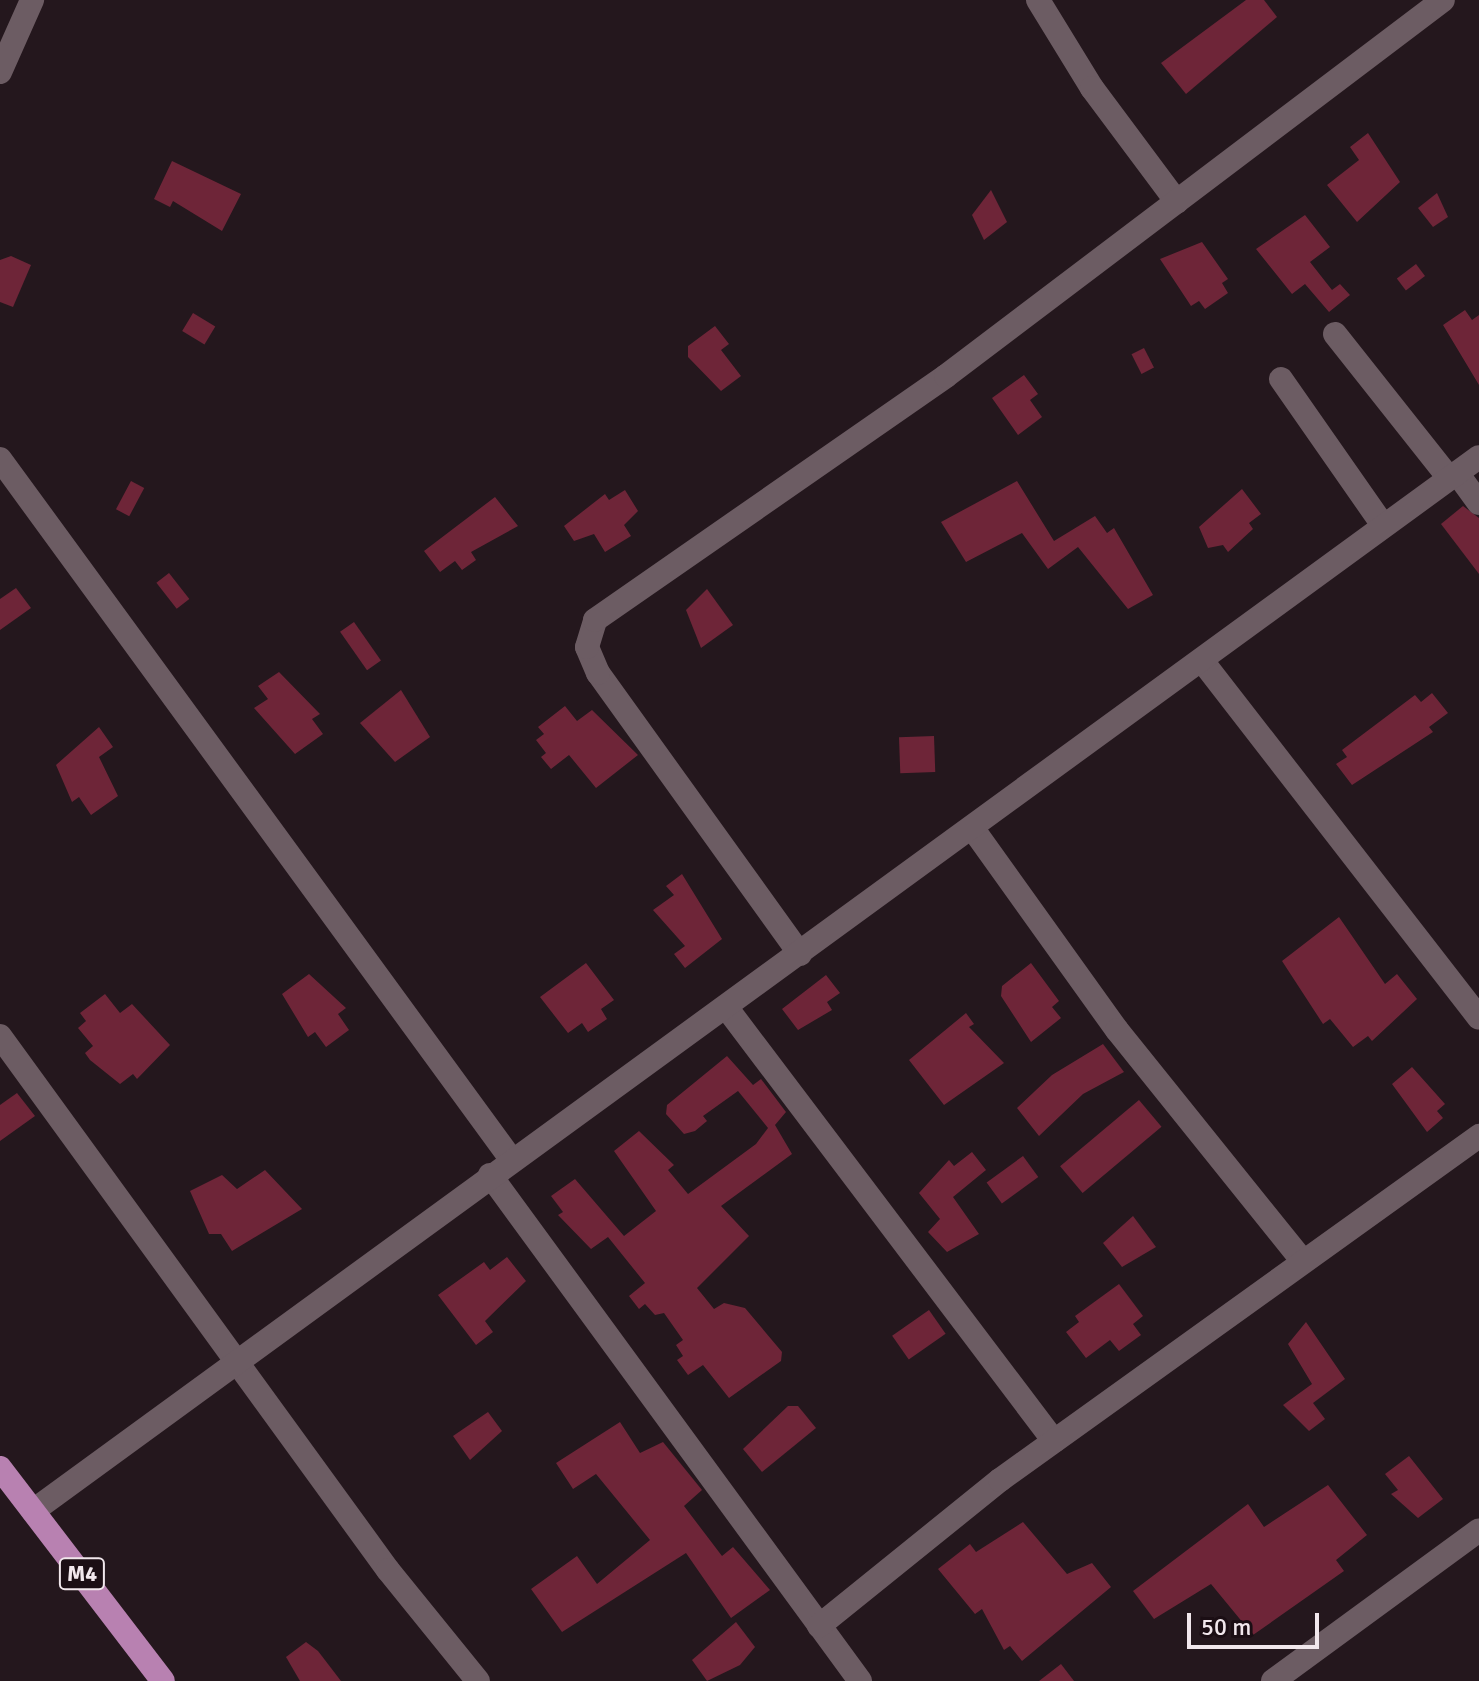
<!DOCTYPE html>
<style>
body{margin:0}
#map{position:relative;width:1479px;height:1681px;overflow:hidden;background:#24171d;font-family:Signika,sans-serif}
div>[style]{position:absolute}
.building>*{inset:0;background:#6e2538;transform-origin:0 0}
.minor>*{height:24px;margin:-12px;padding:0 12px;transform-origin:12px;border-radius:12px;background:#6c5c63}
.major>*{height:24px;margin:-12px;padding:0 12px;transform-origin:12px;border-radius:12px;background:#b881b1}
span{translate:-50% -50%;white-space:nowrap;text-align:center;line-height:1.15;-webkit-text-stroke:8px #1b0e14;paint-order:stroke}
.shield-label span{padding:2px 6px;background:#1b0e14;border:2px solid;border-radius:6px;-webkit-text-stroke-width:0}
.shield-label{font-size:22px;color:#f1e7ec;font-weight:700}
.scale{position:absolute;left:1187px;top:1613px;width:132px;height:36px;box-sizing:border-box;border:4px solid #f1e7ec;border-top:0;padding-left:10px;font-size:24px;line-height:28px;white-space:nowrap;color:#f1e7ec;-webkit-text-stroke:6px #1b0e14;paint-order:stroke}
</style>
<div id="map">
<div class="building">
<div style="clip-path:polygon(1246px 0,1264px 0,1277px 17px,1186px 94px,1161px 63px)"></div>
<div style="clip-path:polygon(1368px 133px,1400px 182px,1357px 222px,1327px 185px,1359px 160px,1350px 147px)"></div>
<div style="clip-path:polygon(172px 161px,241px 194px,222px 231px,173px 201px,170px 207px,154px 199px)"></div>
<div style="clip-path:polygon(991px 190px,1007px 222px,984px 240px,972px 215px)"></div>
<div style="clip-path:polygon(1437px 193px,1448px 217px,1433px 227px,1418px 208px)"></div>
<div style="clip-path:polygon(1305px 215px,1330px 247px,1310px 262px,1332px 290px,1340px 284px,1350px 295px,1329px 312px,1305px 284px,1292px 294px,1256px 249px)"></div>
<div style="clip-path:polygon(1202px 242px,1228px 279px,1222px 283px,1228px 293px,1205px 309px,1199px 301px,1191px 306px,1160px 259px)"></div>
<div style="clip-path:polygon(11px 256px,31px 265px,13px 307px,0 302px,0 260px)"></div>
<div style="left:1416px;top:264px;width:15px;height:24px;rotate:53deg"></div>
<div style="clip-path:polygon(1465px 310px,1472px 320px,1479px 315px,1479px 385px,1443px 325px)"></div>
<div style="left:193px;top:313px;width:26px;height:21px;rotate:31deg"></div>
<div style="clip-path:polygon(715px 326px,729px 344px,721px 350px,741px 376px,721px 391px,688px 357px,688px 346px)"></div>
<div style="left:1144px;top:348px;width:22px;height:14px;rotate:63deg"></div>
<div style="clip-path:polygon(1024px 375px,1038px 394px,1030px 400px,1042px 417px,1018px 435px,992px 398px)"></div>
<div style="left:131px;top:481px;width:15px;height:32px;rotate:28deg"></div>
<div style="clip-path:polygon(1017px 481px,1054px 541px,1095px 516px,1107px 533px,1114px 528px,1153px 595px,1128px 609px,1078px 547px,1048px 569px,1022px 533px,966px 562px,941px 522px)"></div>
<div style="clip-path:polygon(1242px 489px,1261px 514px,1249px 523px,1253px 529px,1228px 552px,1223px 545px,1208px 548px,1199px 527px)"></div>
<div style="clip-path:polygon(625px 490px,638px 511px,624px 525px,631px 536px,605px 552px,594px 534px,574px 541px,564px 526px,605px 494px,609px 500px)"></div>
<div style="clip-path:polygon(495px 497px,518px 526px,471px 552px,476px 560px,462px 570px,455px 561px,440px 572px,424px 551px)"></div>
<div style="clip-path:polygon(1463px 506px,1479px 518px,1479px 574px,1441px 524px)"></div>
<div style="left:169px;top:573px;width:33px;height:16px;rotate:52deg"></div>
<div style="clip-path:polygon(16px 588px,31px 608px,0 630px,0 599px)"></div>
<div style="clip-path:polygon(707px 589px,733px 625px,701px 648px,686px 610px)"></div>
<div style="left:354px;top:622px;width:47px;height:17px;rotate:55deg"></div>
<div style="clip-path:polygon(279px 672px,320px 714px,312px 719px,323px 734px,295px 754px,254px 708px,268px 699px,258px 686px)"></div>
<div style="clip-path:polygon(401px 690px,430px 737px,395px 762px,360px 723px)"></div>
<div style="clip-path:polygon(1432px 693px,1448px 713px,1429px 727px,1433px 732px,1352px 785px,1336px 764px,1347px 757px,1342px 750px,1415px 695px,1421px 702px)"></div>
<div style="clip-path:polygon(565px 706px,577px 721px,592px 710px,638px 755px,596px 788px,569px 755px,551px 769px,541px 757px,546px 753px,536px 740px,544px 734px,538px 727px)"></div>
<div style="clip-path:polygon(99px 727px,113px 747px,99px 757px,118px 796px,91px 815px,79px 797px,72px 802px,56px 765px)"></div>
<div style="left:934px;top:736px;width:36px;height:35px;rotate:88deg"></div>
<div style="clip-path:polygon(682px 874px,722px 939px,685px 968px,674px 954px,685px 946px,653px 910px,674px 895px,666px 886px)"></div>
<div style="clip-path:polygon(1339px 917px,1385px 984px,1397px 974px,1417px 999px,1372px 1041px,1368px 1036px,1353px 1047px,1330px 1019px,1323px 1024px,1282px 961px)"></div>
<div style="clip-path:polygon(586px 963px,614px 1000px,601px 1009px,607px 1019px,588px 1032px,582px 1023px,568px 1033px,540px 997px)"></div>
<div style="clip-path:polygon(1031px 963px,1059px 1001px,1052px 1007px,1061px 1018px,1031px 1042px,1001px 996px,1002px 986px)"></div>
<div style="clip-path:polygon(309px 974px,346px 1008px,338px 1014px,349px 1030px,326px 1047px,315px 1032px,308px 1037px,282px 994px)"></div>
<div style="clip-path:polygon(826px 975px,840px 993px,827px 1002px,832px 1010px,798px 1030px,782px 1009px)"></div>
<div style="clip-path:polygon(105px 994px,120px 1013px,132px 1004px,170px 1045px,137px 1079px,133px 1074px,120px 1084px,90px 1060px,85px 1053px,93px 1046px,78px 1028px,86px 1021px,80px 1013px)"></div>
<div style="clip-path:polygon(966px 1013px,974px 1024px,969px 1027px,1004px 1063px,944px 1105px,909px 1060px)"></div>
<div style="clip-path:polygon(1103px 1044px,1124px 1072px,1083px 1094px,1039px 1136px,1017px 1108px,1052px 1075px)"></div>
<div style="clip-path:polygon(727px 1056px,753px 1085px,761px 1079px,786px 1112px,775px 1125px,792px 1154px,721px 1206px,749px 1236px,697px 1288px,714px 1309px,724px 1303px,745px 1308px,782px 1352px,781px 1361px,729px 1398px,703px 1365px,688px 1375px,677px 1360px,683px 1356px,676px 1345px,683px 1340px,664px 1313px,655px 1315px,645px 1304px,639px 1309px,629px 1296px,645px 1283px,608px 1237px,591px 1249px,558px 1215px,563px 1212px,551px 1196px,575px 1179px,624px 1236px,656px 1211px,614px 1151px,639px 1131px,674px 1165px,668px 1170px,688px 1194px,756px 1144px,768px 1128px,738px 1091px,703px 1116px,707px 1121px,695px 1131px,684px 1134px,666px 1114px,667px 1105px)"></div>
<div style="clip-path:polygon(1412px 1067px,1445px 1104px,1437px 1111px,1443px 1118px,1427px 1132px,1392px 1084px)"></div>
<div style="clip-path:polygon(17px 1093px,35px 1116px,0 1141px,0 1105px)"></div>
<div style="left:1139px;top:1100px;width:35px;height:103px;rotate:50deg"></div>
<div style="clip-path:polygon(972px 1152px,986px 1170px,953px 1197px,979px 1234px,947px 1252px,928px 1232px,940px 1219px,919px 1193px,949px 1160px,954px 1166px)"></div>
<div style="left:1023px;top:1156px;width:26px;height:45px;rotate:54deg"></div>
<div style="clip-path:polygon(265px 1170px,302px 1209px,232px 1251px,221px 1234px,209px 1234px,190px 1191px,222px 1175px,237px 1189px)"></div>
<div style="clip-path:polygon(1133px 1216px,1156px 1247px,1122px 1267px,1103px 1243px)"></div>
<div style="clip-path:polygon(507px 1257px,526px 1281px,485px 1321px,493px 1332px,476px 1345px,438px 1295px,484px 1262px,490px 1270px)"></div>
<div style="clip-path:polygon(1119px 1284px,1143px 1316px,1133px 1324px,1141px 1335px,1119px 1351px,1110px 1340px,1086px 1358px,1066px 1332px,1079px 1322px,1075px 1316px)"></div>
<div style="left:929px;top:1310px;width:29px;height:45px;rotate:55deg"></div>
<div style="clip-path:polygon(1306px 1322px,1345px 1379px,1313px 1403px,1325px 1419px,1309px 1431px,1283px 1405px,1312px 1384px,1288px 1344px)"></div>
<div style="clip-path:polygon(788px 1406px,798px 1406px,816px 1428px,762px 1472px,743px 1449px)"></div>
<div style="clip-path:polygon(488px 1412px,502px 1431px,470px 1460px,453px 1436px)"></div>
<div style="clip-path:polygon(620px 1422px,640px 1453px,663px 1442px,702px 1490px,684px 1506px,722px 1556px,733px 1547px,770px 1590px,731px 1618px,686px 1553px,562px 1632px,531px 1589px,577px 1556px,597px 1584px,650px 1540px,596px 1474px,573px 1489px,556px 1463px)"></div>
<div style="clip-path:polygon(1409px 1456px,1443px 1499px,1418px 1518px,1391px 1494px,1398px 1490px,1385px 1474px)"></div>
<div style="clip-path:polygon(1328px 1485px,1367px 1535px,1336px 1560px,1344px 1571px,1253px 1635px,1211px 1584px,1154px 1619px,1133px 1591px,1248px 1504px,1264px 1527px)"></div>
<div style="clip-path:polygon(1023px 1522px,1067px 1574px,1092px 1563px,1111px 1587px,1022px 1661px,1010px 1646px,1004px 1650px,982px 1609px,975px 1614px,938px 1569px,970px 1544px,976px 1552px)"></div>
<div style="clip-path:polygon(736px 1622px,755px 1647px,740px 1665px,707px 1681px,692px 1660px)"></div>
<div style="clip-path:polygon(306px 1642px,318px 1651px,341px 1681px,300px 1681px,286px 1657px)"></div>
<div style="clip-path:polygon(1061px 1664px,1074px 1681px,1039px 1681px)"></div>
</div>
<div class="minor">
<div style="left:1038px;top:0;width:103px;rotate:58.5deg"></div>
<div style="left:1092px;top:88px;width:142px;rotate:53.3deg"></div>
<div style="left:0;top:72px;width:79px;rotate:-66deg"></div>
<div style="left:1335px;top:334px;width:184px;rotate:51.6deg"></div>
<div style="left:1281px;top:379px;width:177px;rotate:55.1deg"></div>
<div style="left:0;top:459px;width:867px;rotate:53.87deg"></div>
<div style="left:1457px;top:473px;width:37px;rotate:54deg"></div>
<div style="left:1203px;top:662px;width:450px;rotate:52.2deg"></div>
<div style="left:973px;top:829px;width:247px;rotate:54.4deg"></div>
<div style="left:1117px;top:1030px;width:294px;rotate:51.2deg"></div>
<div style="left:800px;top:954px;width:346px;rotate:-125.7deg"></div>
<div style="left:598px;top:673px;width:28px;rotate:-113deg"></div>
<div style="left:587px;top:647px;width:28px;rotate:-73deg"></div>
<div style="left:595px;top:620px;width:427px;rotate:-34.8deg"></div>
<div style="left:946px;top:376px;width:623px;rotate:-37.11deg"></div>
<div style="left:726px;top:1007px;width:544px;rotate:52.92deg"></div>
<div style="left:0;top:1036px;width:660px;rotate:54deg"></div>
<div style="left:388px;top:1570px;width:143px;rotate:51deg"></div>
<div style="left:490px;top:1175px;width:627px;rotate:53.82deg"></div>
<div style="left:33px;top:1511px;width:1789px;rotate:-36.09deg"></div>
<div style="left:819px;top:1626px;width:233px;rotate:-38.9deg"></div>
<div style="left:1000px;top:1480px;width:590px;rotate:-35.68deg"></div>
<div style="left:1273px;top:1681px;width:255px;rotate:-36.2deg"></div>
</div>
<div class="major">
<div style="left:0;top:1468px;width:268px;rotate:52.6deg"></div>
</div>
<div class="shield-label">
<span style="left:82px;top:1574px">M4</span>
</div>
<div class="scale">50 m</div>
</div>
